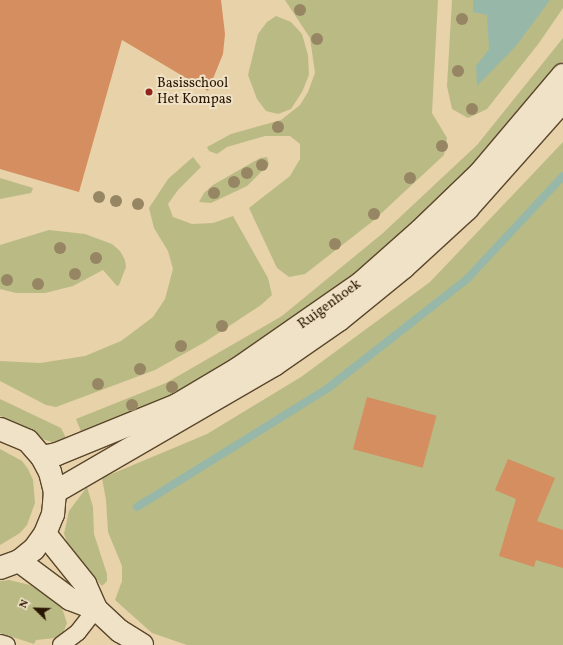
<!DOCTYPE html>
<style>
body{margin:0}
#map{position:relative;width:563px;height:645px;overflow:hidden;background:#e8d2a9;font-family:Vollkorn,serif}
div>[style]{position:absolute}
.green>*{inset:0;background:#baba85}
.water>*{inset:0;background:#97b8a8}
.stream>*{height:8px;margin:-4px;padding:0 4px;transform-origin:4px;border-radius:4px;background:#97b8a8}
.building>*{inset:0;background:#d48e60;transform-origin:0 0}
.roads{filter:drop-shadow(1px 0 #5a462b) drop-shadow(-1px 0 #5a462b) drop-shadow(0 1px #5a462b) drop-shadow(0 -1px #5a462b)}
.service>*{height:16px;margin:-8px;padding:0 8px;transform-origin:8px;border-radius:8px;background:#f0e2c7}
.minor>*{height:22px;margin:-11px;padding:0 11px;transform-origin:11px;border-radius:11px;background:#f0e2c7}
.secondary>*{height:22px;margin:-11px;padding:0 11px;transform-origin:11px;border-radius:11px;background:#f0e2c7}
.trees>*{width:12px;height:12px;margin:-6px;border-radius:50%;background:#978663}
.dots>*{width:11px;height:11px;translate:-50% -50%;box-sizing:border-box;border:2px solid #f0e2c7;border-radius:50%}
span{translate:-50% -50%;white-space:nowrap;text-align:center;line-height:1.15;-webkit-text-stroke:4px #f0e2c7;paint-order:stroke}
.poi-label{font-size:14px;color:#2a1701}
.left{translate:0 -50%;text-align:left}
.street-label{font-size:14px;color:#2a1701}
.north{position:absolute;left:16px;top:589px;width:40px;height:40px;-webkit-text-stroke:3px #f0e2c7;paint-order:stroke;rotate:293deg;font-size:11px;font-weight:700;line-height:16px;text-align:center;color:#2a1701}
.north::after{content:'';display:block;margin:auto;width:14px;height:18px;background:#2a1701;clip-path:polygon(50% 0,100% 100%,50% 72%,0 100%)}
</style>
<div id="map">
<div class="green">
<div style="clip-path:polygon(285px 0,438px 0,432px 113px,447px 138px,444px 155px,373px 221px,305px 274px,289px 277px,277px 268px,249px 208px,290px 176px,300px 159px,300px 144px,290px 136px,265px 136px,227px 147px,217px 154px,209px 151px,207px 147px,231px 134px,281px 120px,300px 105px,308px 92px,315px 73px,310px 38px)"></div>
<div style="clip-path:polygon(452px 0,563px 0,563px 8px,539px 43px,487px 109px,468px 118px,452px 109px,447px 86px)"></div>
<div style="clip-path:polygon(276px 16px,291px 22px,302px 34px,308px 55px,309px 75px,302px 92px,291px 109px,278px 114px,266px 111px,257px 99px,248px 75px,258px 34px,267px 22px)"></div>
<div style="clip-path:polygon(563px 38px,563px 61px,542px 90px,468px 175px,360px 273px,242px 357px,160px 404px,82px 434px,76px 419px,166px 383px,282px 316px,383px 233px,477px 145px)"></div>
<div style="clip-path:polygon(563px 142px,563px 645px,187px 645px,152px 633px,115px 600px,122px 581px,122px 566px,108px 532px,106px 500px,102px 478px,207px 434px,301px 377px,430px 282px)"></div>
<div style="clip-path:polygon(193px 157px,201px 167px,178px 190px,168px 204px,173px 217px,192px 224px,213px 223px,233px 216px,268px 278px,272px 295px,261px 305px,205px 342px,155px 370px,56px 407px,46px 405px,0 381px,0 361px,40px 363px,85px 356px,121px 341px,153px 317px,165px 299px,173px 269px,168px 251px,154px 228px,149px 208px,168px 179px)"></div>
<div style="clip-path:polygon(267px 157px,269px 164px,247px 186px,211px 203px,199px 202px,204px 193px,213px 185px,260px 158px)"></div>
<div style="clip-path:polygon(0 178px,33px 188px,31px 193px,0 199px)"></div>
<div style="clip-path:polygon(49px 230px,85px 234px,112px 244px,120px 251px,125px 260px,126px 267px,119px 285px,117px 286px,103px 270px,73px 286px,45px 293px,16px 293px,0 289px,0 245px)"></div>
<div style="clip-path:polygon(0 399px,61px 428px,66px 438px,62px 441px,52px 442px,39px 438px,32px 430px,0 416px)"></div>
<div style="clip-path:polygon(0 449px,22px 461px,28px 469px,33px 480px,35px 503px,27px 525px,20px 533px,0 545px)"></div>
<div style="clip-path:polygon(87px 487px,93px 507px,94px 534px,107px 574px,107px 581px,102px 586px,71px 551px,64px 534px,69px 511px)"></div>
<div style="clip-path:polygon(9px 580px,30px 585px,46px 595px,49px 592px,60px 602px,67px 623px,62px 636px,57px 641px,55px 638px,36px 640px,34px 644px,0 633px,0 581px)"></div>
</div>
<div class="water">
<div style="clip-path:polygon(473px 0,550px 0,516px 46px,477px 86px,476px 66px,489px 49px,487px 15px,473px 12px)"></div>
</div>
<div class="stream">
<div style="left:137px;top:507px;width:225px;rotate:-31.9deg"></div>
<div style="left:328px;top:388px;width:177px;rotate:-38.1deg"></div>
<div style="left:467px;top:279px;width:141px;rotate:-47deg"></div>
</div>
<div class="building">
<div style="clip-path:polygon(0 0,221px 0,225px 34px,223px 54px,208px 91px,122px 40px,79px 192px,0 169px)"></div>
<div style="left:367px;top:397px;width:72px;height:54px;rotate:15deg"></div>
<div style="clip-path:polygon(508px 459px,555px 478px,537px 521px,563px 530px,563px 568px,536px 560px,534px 567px,499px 556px,516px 499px,495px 490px)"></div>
</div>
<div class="roads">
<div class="service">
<div style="left:0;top:643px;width:7px;rotate:16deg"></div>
<div style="left:61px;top:645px;width:21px;rotate:-37deg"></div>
<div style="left:78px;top:632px;width:29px;rotate:-52deg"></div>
</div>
<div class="minor">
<div style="left:45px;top:534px;width:64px;rotate:51.3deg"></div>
<div style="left:85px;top:584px;width:27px;rotate:66deg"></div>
<div style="left:19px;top:561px;width:64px;rotate:36.7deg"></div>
<div style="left:70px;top:599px;width:28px;rotate:21deg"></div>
<div style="left:96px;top:609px;width:33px;rotate:43deg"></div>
<div style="left:120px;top:631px;width:26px;rotate:32deg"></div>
</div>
<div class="secondary">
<div style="left:0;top:429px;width:30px;rotate:23deg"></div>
<div style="left:28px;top:441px;width:21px;rotate:49deg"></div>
<div style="left:42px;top:457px;width:17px;rotate:62deg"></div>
<div style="left:50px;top:472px;width:21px;rotate:76deg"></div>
<div style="left:55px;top:492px;width:22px;rotate:95deg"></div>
<div style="left:53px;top:514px;width:22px;rotate:112deg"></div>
<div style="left:45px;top:534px;width:19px;rotate:126deg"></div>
<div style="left:34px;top:549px;width:19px;rotate:141deg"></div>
<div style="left:19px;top:561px;width:20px;rotate:160deg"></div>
<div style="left:42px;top:457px;width:15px;rotate:-11deg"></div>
<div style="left:57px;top:454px;width:130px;rotate:-22.2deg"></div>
<div style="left:177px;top:405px;width:72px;rotate:-30.8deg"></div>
<div style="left:239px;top:368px;width:147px;rotate:-34.8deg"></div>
<div style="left:360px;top:284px;width:81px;rotate:-41.5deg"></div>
<div style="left:421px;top:230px;width:83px;rotate:-44deg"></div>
<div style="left:481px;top:172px;width:127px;rotate:-49.8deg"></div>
<div style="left:55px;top:492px;width:253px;rotate:-30.1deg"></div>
<div style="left:274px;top:365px;width:79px;rotate:-34.7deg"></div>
<div style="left:339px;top:320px;width:84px;rotate:-39.2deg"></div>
<div style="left:404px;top:267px;width:86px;rotate:-42.6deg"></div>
<div style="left:467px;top:209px;width:144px;rotate:-48.4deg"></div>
</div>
</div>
<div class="trees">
<div style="left:300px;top:10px"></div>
<div style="left:462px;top:19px"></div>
<div style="left:317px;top:39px"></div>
<div style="left:458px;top:71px"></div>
<div style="left:472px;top:109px"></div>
<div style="left:278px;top:127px"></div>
<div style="left:442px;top:146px"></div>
<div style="left:262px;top:165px"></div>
<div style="left:247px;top:173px"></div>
<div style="left:410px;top:178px"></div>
<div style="left:234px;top:182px"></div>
<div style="left:214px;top:193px"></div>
<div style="left:99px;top:197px"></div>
<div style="left:116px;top:201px"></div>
<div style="left:138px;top:204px"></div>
<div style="left:374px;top:214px"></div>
<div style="left:335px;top:244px"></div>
<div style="left:60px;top:248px"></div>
<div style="left:96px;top:258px"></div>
<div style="left:75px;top:274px"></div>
<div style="left:7px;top:280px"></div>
<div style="left:38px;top:284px"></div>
<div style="left:222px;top:326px"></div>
<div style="left:181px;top:346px"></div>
<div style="left:140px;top:369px"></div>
<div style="left:98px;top:384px"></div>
<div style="left:172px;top:387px"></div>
<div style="left:132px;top:405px"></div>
</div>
<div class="dots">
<div style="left:149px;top:92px;background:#8f2418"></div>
</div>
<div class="poi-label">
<span class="left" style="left:157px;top:92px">Basisschool<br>Het Kompas</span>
</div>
<div class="street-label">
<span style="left:330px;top:305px;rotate:-36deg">Ruigenhoek</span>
</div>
<div class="north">N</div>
</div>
